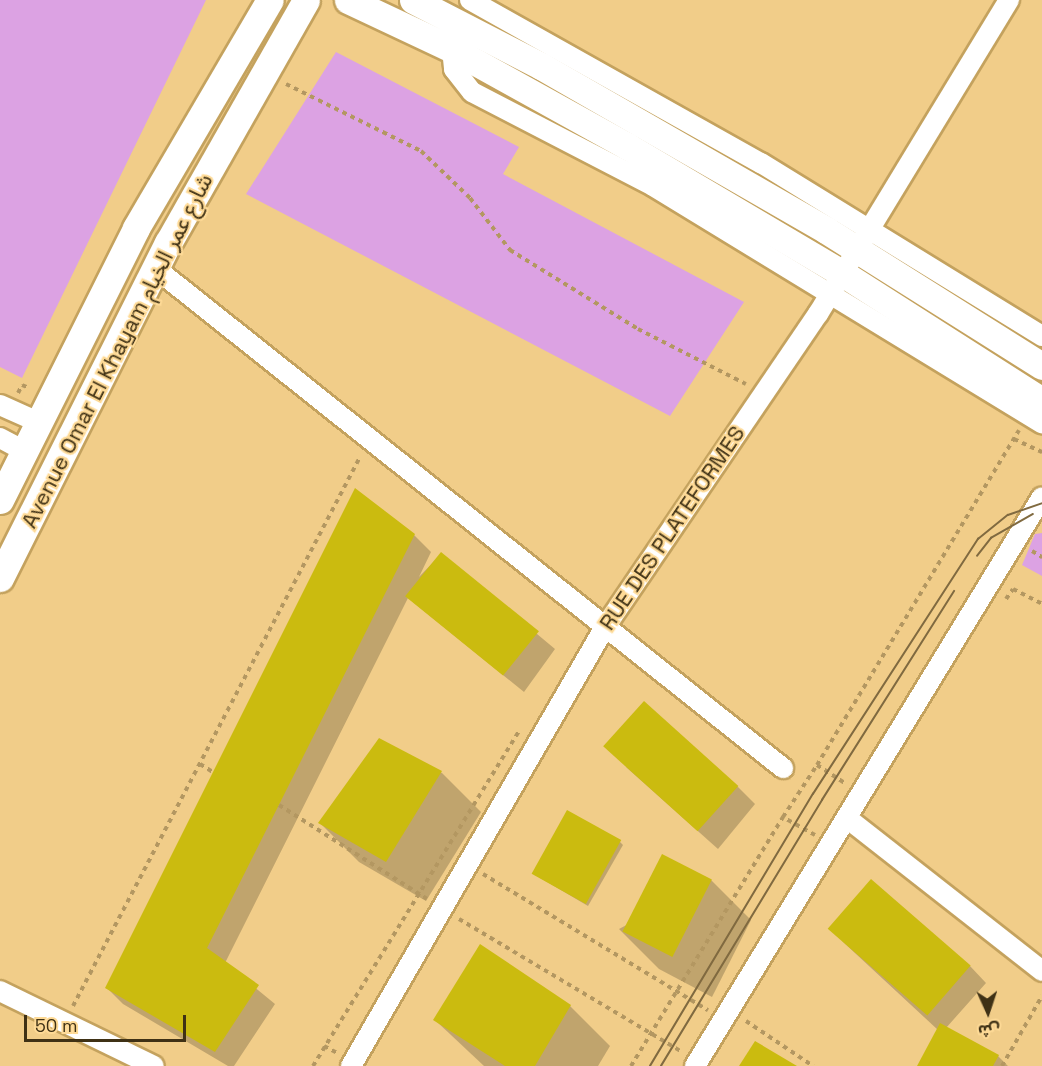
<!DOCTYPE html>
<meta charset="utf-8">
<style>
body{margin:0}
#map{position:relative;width:1042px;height:1066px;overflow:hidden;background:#f1cd89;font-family:"Space Grotesk","Noto Sans Arabic",sans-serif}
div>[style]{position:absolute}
.green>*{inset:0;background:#dca2e3}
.shadow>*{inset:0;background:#0003}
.building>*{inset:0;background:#cbbb0f;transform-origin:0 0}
.path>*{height:4px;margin-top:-2px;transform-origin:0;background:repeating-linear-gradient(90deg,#b39761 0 4.5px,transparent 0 9px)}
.roads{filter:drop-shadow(2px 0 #c4a25e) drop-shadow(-2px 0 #c4a25e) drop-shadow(0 2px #c4a25e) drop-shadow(0 -2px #c4a25e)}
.street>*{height:20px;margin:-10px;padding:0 10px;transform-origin:10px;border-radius:10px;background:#fff}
.secondary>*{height:27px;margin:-13.5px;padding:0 13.5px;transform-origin:13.5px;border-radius:13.5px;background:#fff}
.tram>*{height:1.5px;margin:-0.75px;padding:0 0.75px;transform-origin:0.75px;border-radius:0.75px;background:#806a40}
span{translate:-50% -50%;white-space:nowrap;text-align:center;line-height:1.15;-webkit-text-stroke:4.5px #feda96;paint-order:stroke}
.street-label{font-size:22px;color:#3f3115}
.north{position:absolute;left:958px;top:982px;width:60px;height:60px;-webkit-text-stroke:4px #feda96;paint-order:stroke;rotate:177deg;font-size:16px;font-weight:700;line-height:24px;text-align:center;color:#3f3115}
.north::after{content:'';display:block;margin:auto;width:21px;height:27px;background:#3f3115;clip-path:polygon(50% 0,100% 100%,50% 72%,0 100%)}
.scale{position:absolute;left:24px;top:1015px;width:162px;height:27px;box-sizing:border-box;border:3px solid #3f3115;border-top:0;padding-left:8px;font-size:18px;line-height:21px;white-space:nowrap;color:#3f3115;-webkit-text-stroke:4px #feda96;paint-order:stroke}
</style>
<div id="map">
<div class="green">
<div style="clip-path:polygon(0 0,206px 0,22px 378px,0 367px)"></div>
<div style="clip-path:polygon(336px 52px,519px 147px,503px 174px,744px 302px,670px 416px,246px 194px)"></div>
<div style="clip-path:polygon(1042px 533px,1042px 576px,1022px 565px,1035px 534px)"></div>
</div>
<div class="shadow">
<div style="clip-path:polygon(414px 535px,431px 552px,419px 577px,441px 554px,555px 649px,524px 692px,408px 598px,225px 963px,275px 1004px,234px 1066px,228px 1066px,123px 1004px,106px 987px)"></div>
<div style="clip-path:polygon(380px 740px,442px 773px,481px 812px,426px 901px,359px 862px,320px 823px)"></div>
<div style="clip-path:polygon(626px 767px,738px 787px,755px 804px,718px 849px)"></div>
<div style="clip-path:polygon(620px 842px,623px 845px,588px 906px,532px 873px)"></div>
<div style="clip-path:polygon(711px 880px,751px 920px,712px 997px,659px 969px,619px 929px)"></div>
<div style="clip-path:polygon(842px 941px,970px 966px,986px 983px,946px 1028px,998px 1056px,1008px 1066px,918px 1066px,938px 1030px)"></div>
<div style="clip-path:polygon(570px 1006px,610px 1046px,598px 1066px,484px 1066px,435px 1020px)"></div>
</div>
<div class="building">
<div style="clip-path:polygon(355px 488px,415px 534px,207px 948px,259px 985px,215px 1052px,105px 988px)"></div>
<div style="left:441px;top:552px;width:126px;height:57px;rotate:39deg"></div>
<div style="left:644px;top:701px;width:127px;height:61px;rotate:42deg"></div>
<div style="clip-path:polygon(379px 738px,442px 771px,386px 862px,318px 823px)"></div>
<div style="left:567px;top:810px;width:62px;height:73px;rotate:29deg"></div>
<div style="left:662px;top:854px;width:56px;height:87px;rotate:27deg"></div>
<div style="left:871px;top:879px;width:132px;height:66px;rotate:41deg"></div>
<div style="clip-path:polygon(480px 944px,571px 1005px,535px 1066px,505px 1066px,433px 1020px)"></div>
<div style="clip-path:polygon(940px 1023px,999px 1055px,993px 1066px,917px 1066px)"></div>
<div style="clip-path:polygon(755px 1041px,797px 1066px,739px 1066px)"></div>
</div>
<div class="path">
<div style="left:286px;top:84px;width:151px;rotate:26.4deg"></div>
<div style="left:421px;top:151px;width:68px;rotate:43.8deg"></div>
<div style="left:470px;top:198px;width:66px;rotate:52.4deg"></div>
<div style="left:510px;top:250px;width:150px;rotate:31.7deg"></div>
<div style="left:638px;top:329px;width:121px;rotate:27deg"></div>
<div style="left:18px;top:393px;width:9px;rotate:-63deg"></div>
<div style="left:22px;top:385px;width:8px;rotate:23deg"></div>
<div style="left:1014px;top:439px;width:31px;rotate:25deg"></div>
<div style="left:1032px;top:551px;width:12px;rotate:31deg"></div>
<div style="left:1006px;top:599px;width:12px;rotate:-55deg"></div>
<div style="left:1013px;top:589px;width:33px;rotate:27deg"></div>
<div style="left:200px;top:764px;width:15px;rotate:32deg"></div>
<div style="left:817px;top:765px;width:391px;rotate:-58.9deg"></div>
<div style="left:279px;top:805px;width:175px;rotate:32.4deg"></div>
<div style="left:815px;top:835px;width:37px;rotate:-151deg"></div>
<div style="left:783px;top:817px;width:62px;rotate:-56.8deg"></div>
<div style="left:817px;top:765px;width:33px;rotate:33deg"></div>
<div style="left:483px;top:874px;width:263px;rotate:31.2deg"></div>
<div style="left:459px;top:919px;width:260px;rotate:30.8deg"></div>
<div style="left:73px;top:1006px;width:619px;rotate:-62.4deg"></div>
<div style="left:746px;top:1021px;width:81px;rotate:33.9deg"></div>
<div style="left:324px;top:1046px;width:15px;rotate:28deg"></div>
<div style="left:313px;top:1066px;width:393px;rotate:-58.4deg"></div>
<div style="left:631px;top:1066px;width:292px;rotate:-58.6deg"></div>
<div style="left:1002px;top:1066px;width:81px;rotate:-60.3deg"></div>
</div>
<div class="roads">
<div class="street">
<div style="left:470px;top:0;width:334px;rotate:29.3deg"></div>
<div style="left:761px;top:163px;width:330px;rotate:31.6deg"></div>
<div style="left:452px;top:49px;width:20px;rotate:84deg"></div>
<div style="left:454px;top:69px;width:29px;rotate:52deg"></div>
<div style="left:472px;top:92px;width:204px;rotate:27.4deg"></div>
<div style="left:653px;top:186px;width:456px;rotate:31.4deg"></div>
<div style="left:155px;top:268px;width:803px;rotate:38.53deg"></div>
<div style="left:0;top:405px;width:42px;rotate:24.1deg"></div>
<div style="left:0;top:438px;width:27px;rotate:28deg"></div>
<div style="left:847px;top:818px;width:248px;rotate:38.1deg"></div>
<div style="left:0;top:991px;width:171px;rotate:26deg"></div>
<div style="left:351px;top:1066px;width:507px;rotate:-59.95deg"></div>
<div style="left:605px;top:627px;width:379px;rotate:-55.8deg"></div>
<div style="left:818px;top:314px;width:368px;rotate:-58.7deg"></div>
<div style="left:695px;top:1066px;width:666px;rotate:-58.62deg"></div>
</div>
<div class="secondary">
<div style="left:348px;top:0;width:115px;rotate:25.2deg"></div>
<div style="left:452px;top:49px;width:200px;rotate:29deg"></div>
<div style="left:627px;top:146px;width:250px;rotate:30.6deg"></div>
<div style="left:842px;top:273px;width:237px;rotate:32.6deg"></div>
<div style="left:413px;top:0;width:144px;rotate:27.3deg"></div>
<div style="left:541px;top:66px;width:329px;rotate:29.9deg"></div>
<div style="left:826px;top:230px;width:255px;rotate:32.2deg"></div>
<div style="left:0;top:500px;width:304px;rotate:-63.4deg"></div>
<div style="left:136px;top:228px;width:264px;rotate:-59.6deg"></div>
<div style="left:0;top:578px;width:375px;rotate:-63.4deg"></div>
<div style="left:168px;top:243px;width:279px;rotate:-60.4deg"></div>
</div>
</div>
<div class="tram">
<div style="left:977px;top:556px;width:23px;rotate:-52deg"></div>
<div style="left:991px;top:538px;width:48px;rotate:-29.7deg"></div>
<div style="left:650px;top:1066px;width:317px;rotate:-59.1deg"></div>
<div style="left:813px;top:794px;width:304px;rotate:-57.1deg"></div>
<div style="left:978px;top:539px;width:38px;rotate:-39deg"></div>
<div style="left:1008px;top:515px;width:36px;rotate:-19deg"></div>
<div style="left:661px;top:1066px;width:311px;rotate:-58.8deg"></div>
<div style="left:822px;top:800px;width:247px;rotate:-57.7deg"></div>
</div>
<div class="street-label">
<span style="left:117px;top:351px;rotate:-63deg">Avenue Omar El Khayam شارع عمر الخيام</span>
<span style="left:672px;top:528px;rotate:-56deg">RUE DES PLATEFORMES</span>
</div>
<div class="north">ش</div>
<div class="scale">50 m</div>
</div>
